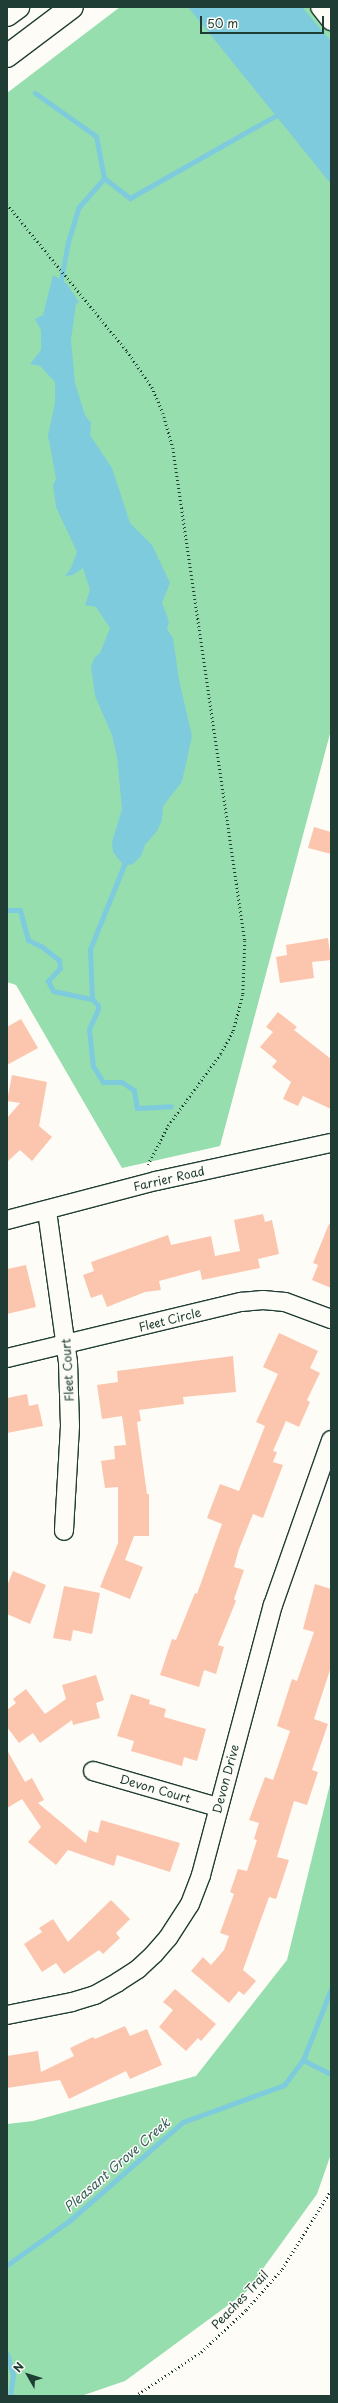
<!DOCTYPE html>
<style>
body{margin:0}
#map{position:relative;width:338px;height:2403px;overflow:hidden;background:#fdfcf7;font-family:"Playpen Sans",sans-serif}
div>[style]{position:absolute}
.green>*{inset:0;background:#96dead}
.water>*{inset:0;background:#7fcbde}
.stream>*{height:5px;margin:-2.5px;padding:0 2.5px;transform-origin:2.5px;border-radius:2.5px;background:#7fcbde}
.building>*{inset:0;background:#fcc6ae}
.path>*{height:2.5px;margin-top:-1.25px;transform-origin:0;background:repeating-linear-gradient(90deg,#1f3d34 0 1px,transparent 0 4px)}
.roads{filter:drop-shadow(1px 0 #1f3d34) drop-shadow(-1px 0 #1f3d34) drop-shadow(0 1px #1f3d34) drop-shadow(0 -1px #1f3d34)}
.minor>*{height:18px;margin:-9px;padding:0 9px;transform-origin:9px;border-radius:9px;background:#fdfcf7}
.major>*{height:22px;margin:-11px;padding:0 11px;transform-origin:11px;border-radius:11px;background:#fdfcf7}
span{translate:-50% -50%;white-space:nowrap;text-align:center;line-height:1.15;-webkit-text-stroke:3px #fdfcf7;paint-order:stroke}
.street-label{font-size:12px;color:#1f3d34}
.water-label{font-size:13px;color:#37605e;font-style:italic}
.frame{position:absolute;inset:0;border:8px solid #1f3d34;pointer-events:none}
.north{position:absolute;left:8px;top:2355px;width:40px;height:40px;-webkit-text-stroke:3px #fdfcf7;paint-order:stroke;rotate:309deg;font-size:11px;font-weight:700;line-height:16px;text-align:center;color:#1f3d34}
.north::after{content:'';display:block;margin:auto;width:14px;height:18px;background:#1f3d34;clip-path:polygon(50% 0,100% 100%,50% 72%,0 100%)}
.scale{position:absolute;left:200px;top:16px;width:124px;height:18px;box-sizing:border-box;border:2px solid #1f3d34;border-top:0;padding-left:5px;font-size:12px;line-height:14px;white-space:nowrap;color:#1f3d34;-webkit-text-stroke:3px #fdfcf7;paint-order:stroke}
</style>
<div id="map">
<div class="green">
<div style="clip-path:polygon(120px 7px,331px 7px,331px 730px,220px 1146px,122px 1168px,16px 985px,7px 982px,7px 93px)"></div>
<div style="clip-path:polygon(331px 1780px,331px 2154px,317px 2194px,246px 2292px,125px 2381px,81px 2396px,7px 2396px,7px 2124px,33px 2121px,196px 2076px,287px 1960px)"></div>
</div>
<div class="water">
<div style="clip-path:polygon(188px 7px,302px 7px,331px 41px,331px 184px)"></div>
<div style="clip-path:polygon(53px 275px,67px 284px,79px 302px,76px 304px,71px 340px,75px 383px,85px 415px,91px 423px,90px 435px,112px 468px,130px 523px,152px 545px,170px 583px,162px 603px,169px 621px,167px 629px,173px 638px,179px 680px,192px 736px,182px 782px,163px 806px,162px 820px,157px 831px,145px 845px,141px 856px,133px 864px,124px 866px,113px 852px,112px 842px,122px 809px,117px 757px,112px 735px,95px 696px,91px 666px,95px 657px,100px 653px,110px 628px,96px 607px,85px 605px,90px 590px,83px 568px,73px 575px,65px 576px,71px 568px,77px 552px,56px 507px,53px 485px,56px 479px,48px 435px,55px 403px,55px 382px,40px 366px,30px 364px,41px 350px,41px 330px,35px 319px,43px 315px)"></div>
</div>
<div class="stream">
<div style="left:35px;top:93px;width:75px;rotate:35.2deg"></div>
<div style="left:96px;top:136px;width:43px;rotate:79.2deg"></div>
<div style="left:104px;top:178px;width:33px;rotate:38deg"></div>
<div style="left:130px;top:198px;width:172px;rotate:-29.5deg"></div>
<div style="left:60px;top:285px;width:44px;rotate:-79.5deg"></div>
<div style="left:68px;top:242px;width:37px;rotate:-73deg"></div>
<div style="left:79px;top:207px;width:38px;rotate:-49deg"></div>
<div style="left:126px;top:860px;width:96px;rotate:112deg"></div>
<div style="left:90px;top:949px;width:50px;rotate:87.7deg"></div>
<div style="left:92px;top:999px;width:8px;rotate:45deg"></div>
<div style="left:98px;top:1005px;width:4px;rotate:90deg"></div>
<div style="left:98px;top:1009px;width:22px;rotate:114deg"></div>
<div style="left:89px;top:1029px;width:37px;rotate:84deg"></div>
<div style="left:93px;top:1066px;width:19px;rotate:58deg"></div>
<div style="left:103px;top:1082px;width:19px"></div>
<div style="left:122px;top:1082px;width:14px;rotate:34deg"></div>
<div style="left:134px;top:1090px;width:18px;rotate:81deg"></div>
<div style="left:137px;top:1108px;width:34px;rotate:-3deg"></div>
<div style="left:7px;top:910px;width:13px"></div>
<div style="left:20px;top:910px;width:31px;rotate:75deg"></div>
<div style="left:28px;top:940px;width:14px;rotate:25deg"></div>
<div style="left:41px;top:946px;width:23px;rotate:38deg"></div>
<div style="left:59px;top:960px;width:8px;rotate:83deg"></div>
<div style="left:60px;top:968px;width:18px;rotate:133deg"></div>
<div style="left:48px;top:981px;width:11px;rotate:63deg"></div>
<div style="left:53px;top:991px;width:40px;rotate:12deg"></div>
<div style="left:303px;top:2060px;width:31px;rotate:27deg"></div>
<div style="left:7px;top:2265px;width:76px;rotate:-35.4deg"></div>
<div style="left:69px;top:2221px;width:151px;rotate:-41deg"></div>
<div style="left:183px;top:2122px;width:108px;rotate:-20.1deg"></div>
<div style="left:284px;top:2085px;width:31px;rotate:-53deg"></div>
<div style="left:303px;top:2060px;width:76px;rotate:-68.5deg"></div>
<div style="left:7px;top:2354px;width:22px;rotate:74deg"></div>
<div style="left:13px;top:2375px;width:21px;rotate:98deg"></div>
</div>
<div class="building">
<div style="clip-path:polygon(314px 827px,331px 832px,331px 854px,308px 848px)"></div>
<div style="clip-path:polygon(328px 938px,331px 960px,312px 962px,314px 978px,280px 983px,276px 957px,287px 955px,286px 945px)"></div>
<div style="clip-path:polygon(278px 1012px,297px 1027px,294px 1030px,331px 1059px,331px 1109px,303px 1096px,298px 1106px,283px 1099px,291px 1082px,272px 1067px,277px 1061px,260px 1047px,273px 1032px,266px 1027px)"></div>
<div style="clip-path:polygon(21px 1019px,38px 1048px,7px 1065px,7px 1027px)"></div>
<div style="clip-path:polygon(12px 1075px,47px 1082px,39px 1126px,52px 1137px,32px 1161px,20px 1150px,7px 1162px,7px 1118px,20px 1103px,7px 1101px)"></div>
<div style="clip-path:polygon(263px 1214px,265px 1222px,272px 1220px,279px 1254px,258px 1259px,260px 1268px,202px 1280px,200px 1270px,159px 1281px,161px 1290px,145px 1292px,107px 1307px,102px 1294px,91px 1298px,83px 1275px,94px 1271px,91px 1262px,168px 1235px,171px 1245px,211px 1236px,215px 1256px,240px 1251px,234px 1220px)"></div>
<div style="clip-path:polygon(329px 1224px,331px 1224px,331px 1288px,312px 1280px,318px 1265px,313px 1263px)"></div>
<div style="clip-path:polygon(26px 1265px,36px 1307px,7px 1314px,7px 1269px)"></div>
<div style="clip-path:polygon(279px 1333px,318px 1351px,310px 1368px,320px 1373px,307px 1400px,310px 1402px,299px 1427px,286px 1421px,273px 1451px,277px 1452px,273px 1462px,283px 1465px,263px 1518px,253px 1514px,239px 1549px,234px 1567px,244px 1570px,234px 1599px,236px 1601px,218px 1645px,224px 1647px,216px 1674px,204px 1670px,199px 1687px,160px 1675px,172px 1639px,176px 1640px,195px 1593px,197px 1594px,222px 1524px,207px 1518px,220px 1484px,239px 1491px,265px 1426px,256px 1422px,278px 1374px,263px 1367px)"></div>
<div style="clip-path:polygon(233px 1356px,236px 1392px,183px 1397px,184px 1404px,139px 1410px,141px 1421px,137px 1422px,147px 1494px,149px 1494px,149px 1536px,134px 1536px,125px 1560px,143px 1567px,130px 1599px,100px 1587px,118px 1543px,118px 1487px,105px 1488px,101px 1461px,115px 1459px,114px 1446px,126px 1445px,122px 1416px,102px 1419px,97px 1385px,118px 1382px,117px 1371px)"></div>
<div style="clip-path:polygon(27px 1394px,29px 1406px,38px 1404px,43px 1426px,7px 1433px,7px 1398px)"></div>
<div style="clip-path:polygon(13px 1571px,46px 1585px,30px 1624px,7px 1614px,7px 1586px)"></div>
<div style="clip-path:polygon(315px 1584px,331px 1589px,331px 1667px,314px 1719px,328px 1724px,312px 1770px,318px 1772px,307px 1805px,294px 1801px,277px 1857px,289px 1860px,276px 1899px,269px 1897px,243px 1970px,256px 1981px,244px 1995px,239px 1991px,229px 2003px,191px 1971px,203px 1957px,211px 1965px,224px 1950px,229px 1936px,220px 1933px,234px 1894px,230px 1892px,238px 1869px,247px 1871px,257px 1840px,254px 1839px,259px 1823px,249px 1820px,265px 1777px,273px 1780px,290px 1731px,277px 1726px,292px 1679px,297px 1681px,314px 1632px,303px 1629px)"></div>
<div style="clip-path:polygon(64px 1586px,100px 1593px,92px 1634px,73px 1630px,71px 1641px,53px 1638px)"></div>
<div style="clip-path:polygon(96px 1675px,104px 1700px,96px 1703px,100px 1718px,73px 1725px,72px 1720px,40px 1743px,33px 1733px,19px 1743px,7px 1727px,7px 1710px,16px 1703px,13px 1699px,26px 1689px,45px 1714px,66px 1699px,62px 1685px)"></div>
<div style="clip-path:polygon(131px 1694px,150px 1700px,149px 1704px,166px 1709px,164px 1717px,206px 1729px,197px 1761px,184px 1757px,182px 1766px,131px 1751px,134px 1741px,117px 1736px)"></div>
<div style="clip-path:polygon(7px 1750px,25px 1782px,32px 1778px,44px 1800px,38px 1803px,86px 1843px,89px 1830px,98px 1833px,101px 1820px,180px 1843px,170px 1872px,117px 1855px,114px 1866px,68px 1850px,56px 1865px,28px 1842px,41px 1827px,22px 1799px,7px 1808px)"></div>
<div style="clip-path:polygon(111px 1900px,130px 1919px,116px 1933px,120px 1938px,103px 1954px,99px 1950px,64px 1974px,56px 1963px,42px 1972px,24px 1944px,42px 1932px,39px 1928px,53px 1919px,68px 1942px)"></div>
<div style="clip-path:polygon(175px 1989px,216px 2024px,201px 2041px,198px 2038px,186px 2051px,159px 2027px,173px 2010px,163px 2002px)"></div>
<div style="clip-path:polygon(125px 2026px,130px 2036px,147px 2029px,162px 2065px,130px 2079px,126px 2071px,69px 2099px,60px 2080px,7px 2088px,7px 2056px,38px 2051px,41px 2072px,74px 2056px,70px 2048px,93px 2037px,95px 2039px)"></div>
</div>
<div class="path">
<div style="left:7px;top:204px;width:190px;rotate:50.8deg"></div>
<div style="left:127px;top:351px;width:44px;rotate:55.2deg"></div>
<div style="left:152px;top:387px;width:28px;rotate:67deg"></div>
<div style="left:163px;top:413px;width:36px;rotate:74deg"></div>
<div style="left:173px;top:448px;width:498px;rotate:81.7deg"></div>
<div style="left:245px;top:941px;width:54px;rotate:92.1deg"></div>
<div style="left:243px;top:995px;width:38px;rotate:105deg"></div>
<div style="left:233px;top:1032px;width:25px;rotate:119deg"></div>
<div style="left:221px;top:1054px;width:88px;rotate:126.2deg"></div>
<div style="left:169px;top:1125px;width:45px;rotate:117.7deg"></div>
<div style="left:135px;top:2396px;width:79px;rotate:-33.7deg"></div>
<div style="left:201px;top:2352px;width:62px;rotate:-43deg"></div>
<div style="left:246px;top:2310px;width:55px;rotate:-48.7deg"></div>
<div style="left:282px;top:2269px;width:93px;rotate:-58.2deg"></div>
</div>
<div class="roads">
<div class="minor">
<div style="left:320px;top:7px;width:18px;rotate:52deg"></div>
<div style="left:47px;top:1211px;width:152px;rotate:82.1deg"></div>
<div style="left:68px;top:1362px;width:64px;rotate:88.2deg"></div>
<div style="left:70px;top:1426px;width:105px;rotate:93.3deg"></div>
<div style="left:7px;top:1220px;width:154px;rotate:-14.7deg"></div>
<div style="left:156px;top:1181px;width:179px;rotate:-12.3deg"></div>
<div style="left:7px;top:1358px;width:241px;rotate:-13.5deg"></div>
<div style="left:241px;top:1302px;width:22px;rotate:-5deg"></div>
<div style="left:263px;top:1300px;width:22px;rotate:5deg"></div>
<div style="left:285px;top:1302px;width:49px;rotate:20.3deg"></div>
<div style="left:93px;top:1771px;width:130px;rotate:16.1deg"></div>
<div style="left:7px;top:2015px;width:66px;rotate:-11.3deg"></div>
<div style="left:72px;top:2002px;width:24px;rotate:-17deg"></div>
<div style="left:95px;top:1995px;width:26px;rotate:-29deg"></div>
<div style="left:118px;top:1982px;width:24px;rotate:-33deg"></div>
<div style="left:138px;top:1969px;width:22px;rotate:-43deg"></div>
<div style="left:154px;top:1954px;width:21px;rotate:-49deg"></div>
<div style="left:168px;top:1938px;width:40px;rotate:-57.1deg"></div>
<div style="left:190px;top:1904px;width:31px;rotate:-69deg"></div>
<div style="left:201px;top:1875px;width:279px;rotate:-75.1deg"></div>
<div style="left:273px;top:1605px;width:175px;rotate:-70.6deg"></div>
</div>
<div class="major">
<div style="left:7px;top:15px;width:14px;rotate:-36deg"></div>
<div style="left:7px;top:56px;width:81px;rotate:-37deg"></div>
</div>
</div>
<div class="street-label">
<span style="left:169px;top:1179px;rotate:-13deg">Farrier Road</span>
<span style="left:170px;top:1320px;rotate:-14deg">Fleet Circle</span>
<span style="left:68px;top:1370px;rotate:-93deg">Fleet Court</span>
<span style="left:226px;top:1779px;rotate:-75deg">Devon Drive</span>
<span style="left:155px;top:1789px;rotate:16deg">Devon Court</span>
<span style="left:240px;top:2300px;rotate:-46deg">Peaches Trail</span>
</div>
<div class="water-label">
<span style="left:117px;top:2165px;rotate:-41deg">Pleasant Grove Creek</span>
</div>
<div class="frame"></div>
<div class="north">N</div>
<div class="scale">50 m</div>
</div>
